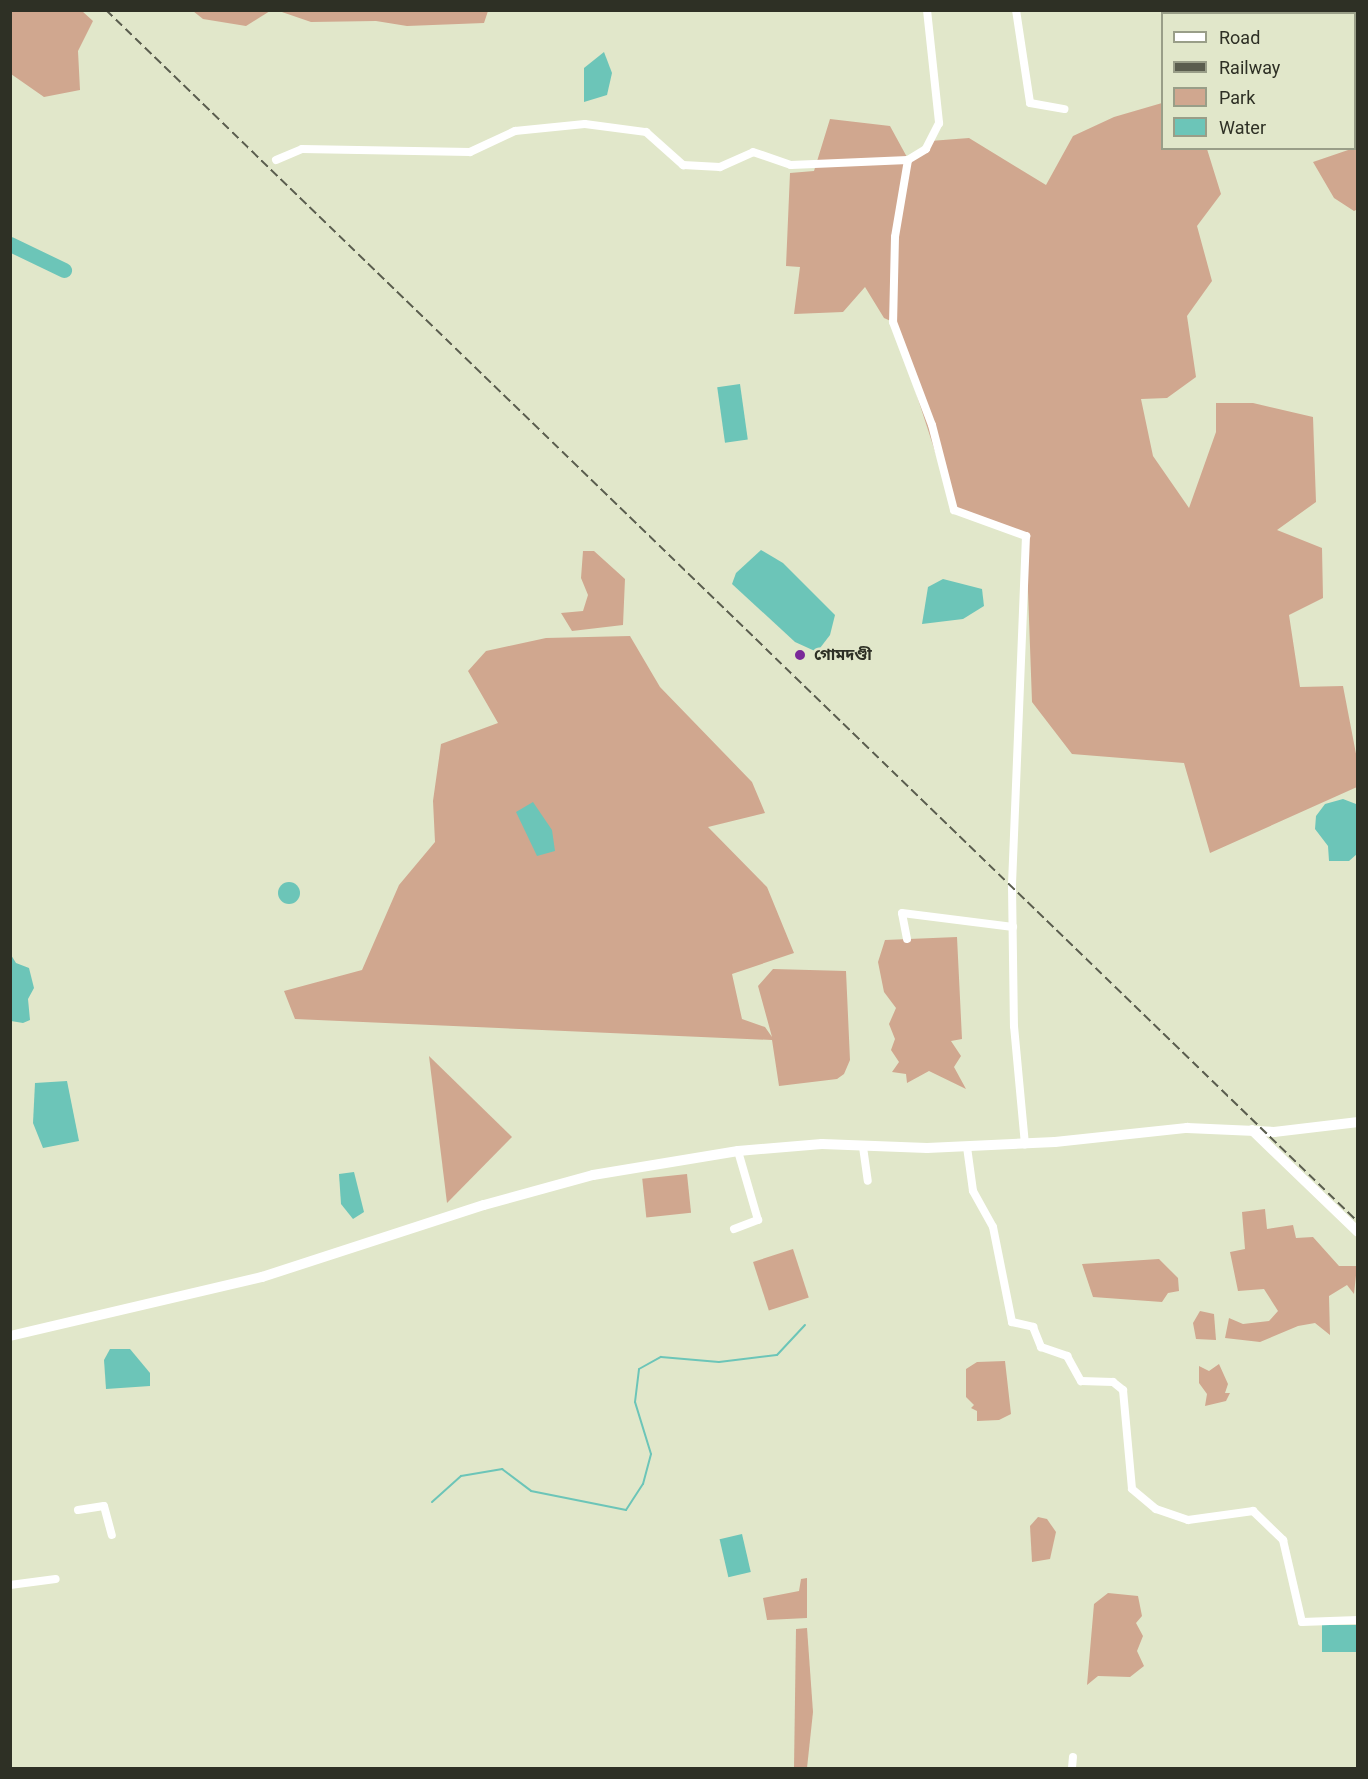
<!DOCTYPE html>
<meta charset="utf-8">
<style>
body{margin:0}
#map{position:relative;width:1368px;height:1779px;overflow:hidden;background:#e1e7ca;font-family:Roboto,"Noto Sans Bengali",sans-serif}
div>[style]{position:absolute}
.green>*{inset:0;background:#d0a78f;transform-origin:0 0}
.water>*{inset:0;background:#6cc5b8;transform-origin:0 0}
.round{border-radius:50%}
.stream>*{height:2px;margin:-1px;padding:0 1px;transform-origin:1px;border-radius:1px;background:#6cc5b8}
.river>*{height:15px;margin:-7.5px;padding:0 7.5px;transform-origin:7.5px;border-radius:7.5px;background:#6cc5b8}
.minor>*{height:8px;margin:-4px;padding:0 4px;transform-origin:4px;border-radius:4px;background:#fff}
.secondary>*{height:10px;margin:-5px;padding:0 5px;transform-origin:5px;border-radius:5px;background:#fff}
.rail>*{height:2px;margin-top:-1px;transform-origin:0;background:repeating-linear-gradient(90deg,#5a5d4e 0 9px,transparent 0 13.5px)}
.dots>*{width:16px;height:16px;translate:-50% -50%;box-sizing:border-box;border:3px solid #e1e7ca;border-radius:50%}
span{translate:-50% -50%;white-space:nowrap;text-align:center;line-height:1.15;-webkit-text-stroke:5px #e1e7ca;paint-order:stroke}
.poi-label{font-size:16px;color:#2e3025;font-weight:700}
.left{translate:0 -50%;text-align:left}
.frame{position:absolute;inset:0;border:12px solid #2e3025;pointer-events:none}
.legend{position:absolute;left:1161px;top:12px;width:195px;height:138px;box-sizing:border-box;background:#e1e7ca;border:2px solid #999e88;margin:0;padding:8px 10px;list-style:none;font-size:18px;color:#2e3025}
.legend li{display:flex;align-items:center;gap:12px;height:30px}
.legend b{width:30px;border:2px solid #999e88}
</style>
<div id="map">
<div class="green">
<div style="clip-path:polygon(10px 11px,82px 11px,93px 21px,78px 51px,80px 90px,44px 97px,11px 74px)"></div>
<div style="clip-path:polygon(193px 11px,270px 11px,246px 26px,203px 19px)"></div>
<div style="clip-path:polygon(279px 11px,488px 10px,488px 11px,484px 23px,407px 26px,376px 21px,311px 22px)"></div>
<div style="clip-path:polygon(1357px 16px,1358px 209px,1354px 211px,1334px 198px,1313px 162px,1354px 148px)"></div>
<div style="clip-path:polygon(1162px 103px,1162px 148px,1207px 149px,1221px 194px,1197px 226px,1212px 281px,1187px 316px,1196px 377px,1167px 398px,1141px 399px,1153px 456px,1189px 508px,1216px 432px,1216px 403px,1253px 403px,1313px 417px,1316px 502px,1277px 530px,1322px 548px,1323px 598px,1289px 615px,1300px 687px,1343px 686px,1357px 759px,1357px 787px,1210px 853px,1184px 763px,1072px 754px,1032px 702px,1026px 536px,954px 510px,893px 322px,884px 318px,865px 287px,843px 312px,794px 314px,800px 267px,786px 266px,790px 173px,814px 171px,830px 119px,890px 126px,908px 159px,930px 141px,969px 138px,1046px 185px,1073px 136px,1114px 117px)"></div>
<div style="clip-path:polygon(583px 551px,594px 551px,625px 579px,623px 625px,572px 631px,561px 613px,583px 611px,588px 595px,581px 578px)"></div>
<div style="clip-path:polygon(630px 636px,660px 687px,752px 782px,765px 813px,708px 827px,767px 887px,794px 953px,732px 974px,742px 1019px,765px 1027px,772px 1037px,758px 986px,773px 969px,846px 971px,850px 1060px,844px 1074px,837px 1079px,779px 1086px,772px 1040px,295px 1019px,284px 991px,362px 970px,399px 885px,435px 842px,433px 801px,441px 744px,498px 723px,468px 671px,486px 651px,546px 638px)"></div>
<div style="clip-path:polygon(957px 937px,962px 1039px,951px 1041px,961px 1056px,954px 1067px,966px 1089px,929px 1071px,907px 1083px,906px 1074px,892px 1072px,899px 1062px,891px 1050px,895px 1039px,889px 1024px,896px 1008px,884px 992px,878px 962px,885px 940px)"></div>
<div style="clip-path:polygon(429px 1056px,512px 1137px,447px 1203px)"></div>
<div style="left:687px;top:1174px;width:39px;height:45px;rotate:84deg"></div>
<div style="clip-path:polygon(1265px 1209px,1267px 1229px,1293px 1225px,1296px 1238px,1313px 1237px,1339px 1266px,1357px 1266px,1354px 1294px,1347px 1285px,1329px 1296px,1330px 1335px,1315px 1323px,1298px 1326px,1260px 1342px,1225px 1338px,1229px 1318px,1243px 1324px,1269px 1321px,1278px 1311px,1264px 1289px,1238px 1291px,1230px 1252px,1245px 1249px,1242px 1212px)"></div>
<div style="left:793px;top:1249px;width:51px;height:42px;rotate:72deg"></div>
<div style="clip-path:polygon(1159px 1259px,1178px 1278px,1179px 1291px,1168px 1293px,1162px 1302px,1093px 1297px,1082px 1264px)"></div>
<div style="clip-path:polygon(1200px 1311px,1214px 1314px,1216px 1340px,1196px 1339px,1193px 1323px)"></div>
<div style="clip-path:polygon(1005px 1361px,1011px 1414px,999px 1420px,977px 1421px,977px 1411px,971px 1408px,974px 1405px,966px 1397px,966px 1369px,977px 1362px)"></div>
<div style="clip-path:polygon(1219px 1364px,1228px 1384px,1225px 1393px,1230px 1393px,1226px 1401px,1205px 1406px,1207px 1394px,1199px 1383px,1199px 1366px,1209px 1371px)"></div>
<div style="clip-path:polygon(1038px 1517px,1047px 1519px,1056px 1532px,1050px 1559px,1032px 1562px,1030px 1526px)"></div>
<div style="clip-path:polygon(807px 1578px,807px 1618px,767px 1620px,763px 1598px,799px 1591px,801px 1579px)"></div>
<div style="clip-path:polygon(1108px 1593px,1138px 1596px,1142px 1616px,1136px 1623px,1143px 1636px,1137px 1651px,1144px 1666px,1130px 1677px,1098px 1676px,1087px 1685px,1094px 1604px)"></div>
<div style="clip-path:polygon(807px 1628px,813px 1712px,807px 1768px,794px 1768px,796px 1629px)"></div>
</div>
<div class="water">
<div style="clip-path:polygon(604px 52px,612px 73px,607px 95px,584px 102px,584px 68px)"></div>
<div style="left:740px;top:384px;width:56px;height:23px;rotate:82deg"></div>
<div style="clip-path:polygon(761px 550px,783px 563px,835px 615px,830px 635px,817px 652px,795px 642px,732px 584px,736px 573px)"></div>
<div style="clip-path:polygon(943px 579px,982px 589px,984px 606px,963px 619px,922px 624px,928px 587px)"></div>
<div style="clip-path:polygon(1343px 799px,1356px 804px,1357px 854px,1349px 861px,1329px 861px,1328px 846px,1315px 829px,1316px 816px,1325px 804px)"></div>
<div style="clip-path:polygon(533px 802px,552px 830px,555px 851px,537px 856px,516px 812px)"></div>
<div class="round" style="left:278px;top:882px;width:22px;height:22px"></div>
<div style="clip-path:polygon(11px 955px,16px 963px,29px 968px,34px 988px,28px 999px,30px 1020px,23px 1023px,11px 1021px)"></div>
<div style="clip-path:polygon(67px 1081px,79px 1141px,43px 1148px,33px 1123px,35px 1083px)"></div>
<div style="clip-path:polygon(354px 1172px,364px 1212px,353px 1219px,341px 1204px,339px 1174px)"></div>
<div style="clip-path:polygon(110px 1349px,130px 1349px,150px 1373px,150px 1386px,106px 1389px,104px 1360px)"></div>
<div style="left:742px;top:1534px;width:39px;height:23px;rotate:77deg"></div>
<div style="left:1357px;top:1625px;width:27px;height:35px;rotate:90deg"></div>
</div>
<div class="stream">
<div style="left:432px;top:1502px;width:39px;rotate:-42deg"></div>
<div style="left:461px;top:1476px;width:42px;rotate:-9.7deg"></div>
<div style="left:502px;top:1469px;width:36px;rotate:37deg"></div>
<div style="left:531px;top:1491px;width:97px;rotate:11.3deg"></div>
<div style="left:626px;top:1510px;width:31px;rotate:-57deg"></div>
<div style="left:643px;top:1484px;width:31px;rotate:-75deg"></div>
<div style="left:651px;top:1454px;width:54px;rotate:-107.1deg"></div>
<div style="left:635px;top:1402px;width:33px;rotate:-83deg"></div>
<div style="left:639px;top:1369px;width:25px;rotate:-29deg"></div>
<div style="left:661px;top:1357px;width:58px;rotate:4.9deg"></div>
<div style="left:719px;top:1362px;width:58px;rotate:-6.9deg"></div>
<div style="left:777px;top:1355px;width:41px;rotate:-47deg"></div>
</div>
<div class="river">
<div style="left:10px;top:244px;width:60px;rotate:25.7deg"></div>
</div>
<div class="minor">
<div style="left:927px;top:10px;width:114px;rotate:83.9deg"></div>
<div style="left:939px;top:123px;width:29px;rotate:117deg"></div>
<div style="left:926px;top:149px;width:21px;rotate:149deg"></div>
<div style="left:908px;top:160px;width:78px;rotate:99.6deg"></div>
<div style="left:895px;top:237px;width:85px;rotate:91.3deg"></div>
<div style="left:893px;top:322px;width:110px;rotate:69.3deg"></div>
<div style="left:932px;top:425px;width:88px;rotate:75.5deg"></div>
<div style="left:954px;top:510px;width:77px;rotate:19.9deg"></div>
<div style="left:1026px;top:536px;width:350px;rotate:92.3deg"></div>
<div style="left:1012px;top:886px;width:140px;rotate:89.2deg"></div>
<div style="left:1014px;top:1026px;width:119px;rotate:84.7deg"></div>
<div style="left:1016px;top:10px;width:94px;rotate:81.4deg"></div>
<div style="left:1030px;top:103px;width:35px;rotate:10deg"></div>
<div style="left:276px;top:160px;width:28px;rotate:-23deg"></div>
<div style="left:302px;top:149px;width:168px;rotate:1deg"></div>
<div style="left:470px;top:152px;width:50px;rotate:-25deg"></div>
<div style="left:515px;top:131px;width:70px;rotate:-5.7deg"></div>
<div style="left:585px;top:124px;width:62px;rotate:7.5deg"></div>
<div style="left:646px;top:132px;width:50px;rotate:41.7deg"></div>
<div style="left:683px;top:165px;width:37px;rotate:3deg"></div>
<div style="left:720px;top:167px;width:36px;rotate:-24deg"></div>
<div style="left:753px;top:152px;width:40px;rotate:18.9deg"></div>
<div style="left:791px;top:165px;width:117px;rotate:-2.4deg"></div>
<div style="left:907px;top:939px;width:26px;rotate:-101deg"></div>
<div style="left:902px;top:913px;width:112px;rotate:7.2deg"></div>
<div style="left:863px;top:1147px;width:34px;rotate:82deg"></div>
<div style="left:967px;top:1147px;width:44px;rotate:82.2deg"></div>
<div style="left:973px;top:1191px;width:41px;rotate:60.9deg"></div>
<div style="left:993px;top:1227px;width:97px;rotate:78.7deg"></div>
<div style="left:1012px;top:1322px;width:22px;rotate:13deg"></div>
<div style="left:1033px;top:1327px;width:22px;rotate:68deg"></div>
<div style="left:1041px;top:1347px;width:28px;rotate:19deg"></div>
<div style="left:1067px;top:1356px;width:29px;rotate:61deg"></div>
<div style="left:1081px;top:1381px;width:32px;rotate:2deg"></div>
<div style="left:1113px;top:1382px;width:13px;rotate:39deg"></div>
<div style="left:1123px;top:1390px;width:99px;rotate:84.8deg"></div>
<div style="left:1132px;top:1489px;width:31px;rotate:40deg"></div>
<div style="left:1156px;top:1509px;width:34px;rotate:19deg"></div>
<div style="left:1188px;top:1520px;width:66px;rotate:-7.9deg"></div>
<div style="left:1253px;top:1511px;width:42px;rotate:44deg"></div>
<div style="left:1283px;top:1540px;width:84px;rotate:77deg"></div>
<div style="left:1302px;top:1622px;width:56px;rotate:-2deg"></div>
<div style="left:734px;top:1229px;width:26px;rotate:-21deg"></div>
<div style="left:758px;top:1220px;width:72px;rotate:-106.2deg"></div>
<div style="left:78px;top:1510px;width:26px;rotate:-9deg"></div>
<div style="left:104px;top:1506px;width:30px;rotate:75deg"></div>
<div style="left:10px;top:1585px;width:46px;rotate:-7.4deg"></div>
<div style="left:1072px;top:1768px;width:11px;rotate:-85deg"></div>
</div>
<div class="secondary">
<div style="left:1252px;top:1130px;width:147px;rotate:43.9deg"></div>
<div style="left:10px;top:1336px;width:259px;rotate:-13.2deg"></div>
<div style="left:262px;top:1277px;width:233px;rotate:-18deg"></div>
<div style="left:484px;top:1205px;width:113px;rotate:-15.4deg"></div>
<div style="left:593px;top:1175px;width:147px;rotate:-9.4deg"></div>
<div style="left:738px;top:1151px;width:84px;rotate:-4.8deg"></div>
<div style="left:822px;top:1144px;width:105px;rotate:2.2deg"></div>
<div style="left:927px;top:1148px;width:128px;rotate:-2.7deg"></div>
<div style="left:1055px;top:1142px;width:133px;rotate:-6.1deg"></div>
<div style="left:1187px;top:1128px;width:87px;rotate:2.6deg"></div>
<div style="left:1274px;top:1132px;width:85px;rotate:-6.8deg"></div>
</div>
<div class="rail">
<div style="left:106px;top:10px;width:1743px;rotate:44.07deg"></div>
</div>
<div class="dots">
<div style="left:800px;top:655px;background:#7a2999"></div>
</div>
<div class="poi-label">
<span class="left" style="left:814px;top:655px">গোমদণ্ডী</span>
</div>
<div class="frame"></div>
<ul class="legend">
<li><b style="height:8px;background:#fff"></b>Road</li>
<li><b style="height:8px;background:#5a5d4e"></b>Railway</li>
<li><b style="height:16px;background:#d0a78f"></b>Park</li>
<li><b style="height:16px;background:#6cc5b8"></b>Water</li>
</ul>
</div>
